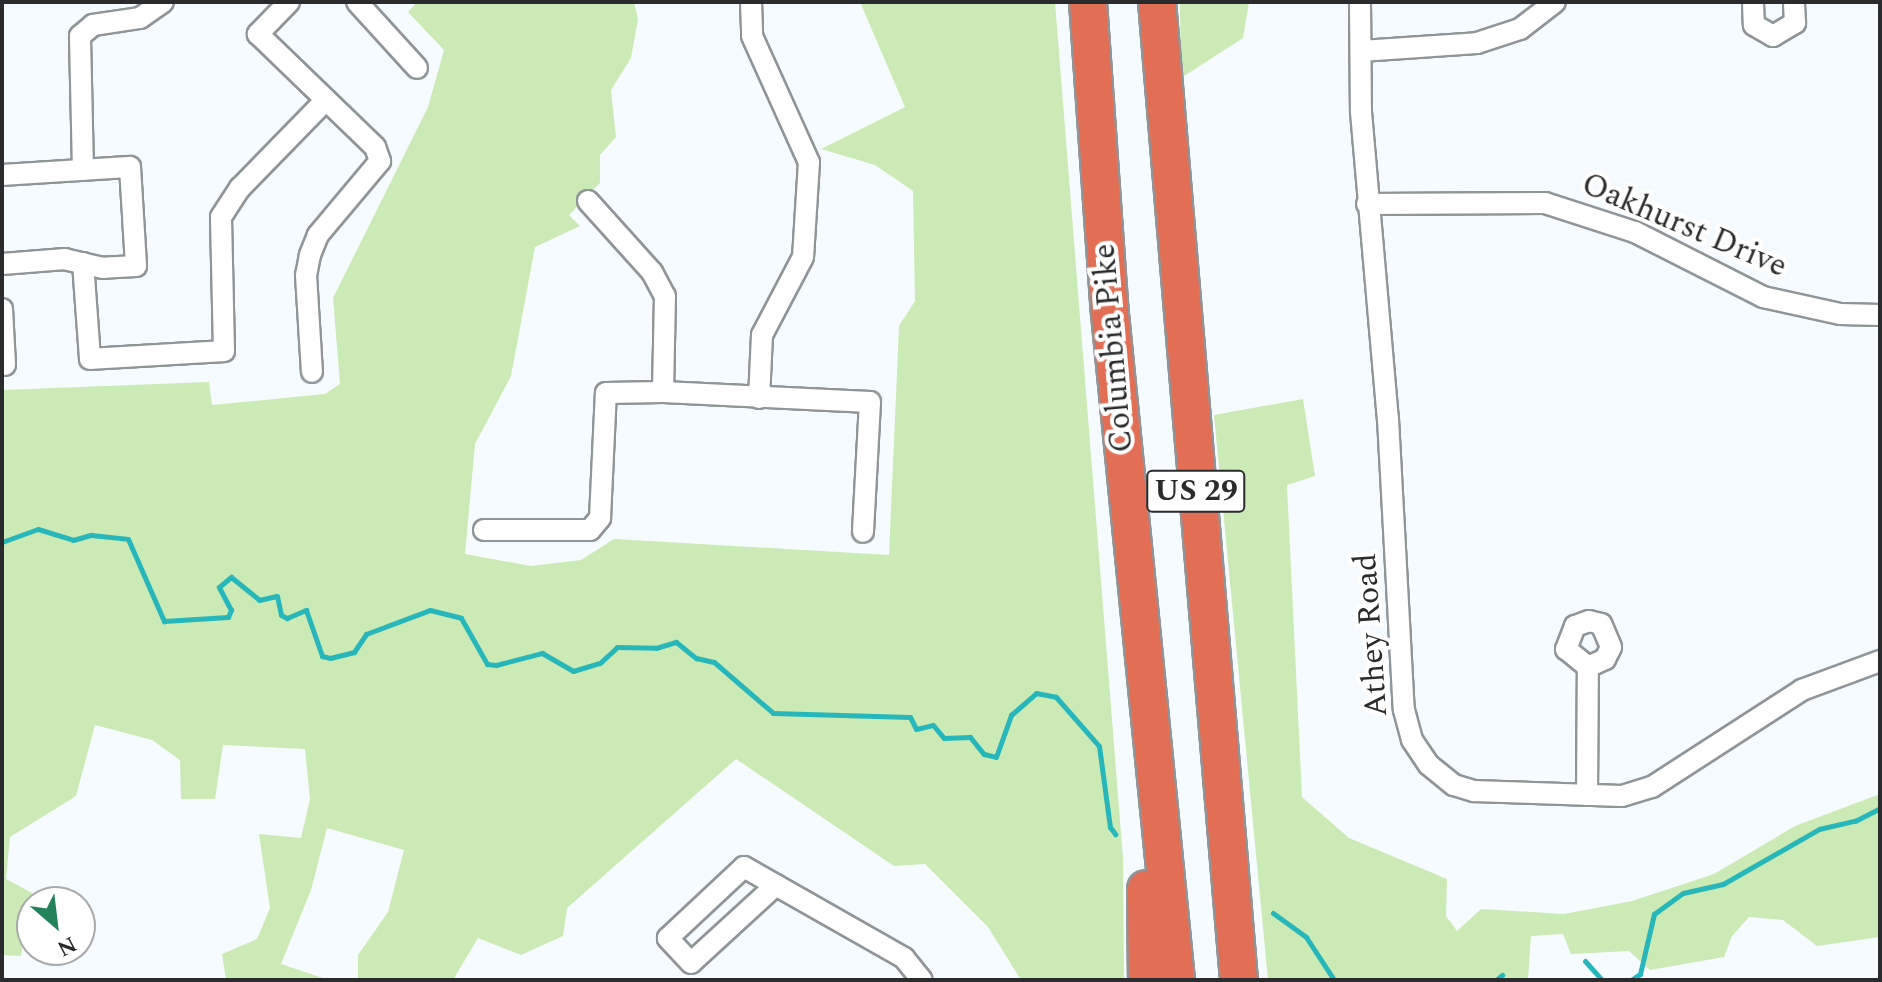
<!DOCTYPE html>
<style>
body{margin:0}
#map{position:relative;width:1882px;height:982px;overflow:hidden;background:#f6fbff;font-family:Spectral,serif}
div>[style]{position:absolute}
.green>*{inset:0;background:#cceab6}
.stream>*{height:5px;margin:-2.5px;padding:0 2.5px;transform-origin:2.5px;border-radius:2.5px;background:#27b7bb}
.roads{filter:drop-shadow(2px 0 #909598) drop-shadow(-2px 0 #909598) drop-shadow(0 2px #909598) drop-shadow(0 -2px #909598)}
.street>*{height:20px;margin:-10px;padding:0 10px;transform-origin:10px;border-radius:10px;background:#fff}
.highway>*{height:36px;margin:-18px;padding:0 18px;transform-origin:18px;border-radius:18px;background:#e26f55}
span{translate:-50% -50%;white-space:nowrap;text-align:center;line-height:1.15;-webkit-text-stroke:8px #fff;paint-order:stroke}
.shield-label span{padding:2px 6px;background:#fff;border:2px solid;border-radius:6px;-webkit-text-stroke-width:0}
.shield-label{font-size:30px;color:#292b2c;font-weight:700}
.street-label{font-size:32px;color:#292b2c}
.frame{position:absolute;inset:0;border:4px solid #292b2c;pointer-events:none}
.north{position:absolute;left:16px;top:886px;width:80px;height:80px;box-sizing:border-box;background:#fff;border:2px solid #a9aaab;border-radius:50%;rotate:152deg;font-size:22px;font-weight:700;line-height:32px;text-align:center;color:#292b2c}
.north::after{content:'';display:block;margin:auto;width:28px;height:36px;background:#24835a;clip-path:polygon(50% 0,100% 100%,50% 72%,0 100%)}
</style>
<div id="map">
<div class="green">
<div style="clip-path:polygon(417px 2px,634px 2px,638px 19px,631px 58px,611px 90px,616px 137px,600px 155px,600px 183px,569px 215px,580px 226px,535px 247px,511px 376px,475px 444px,465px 554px,531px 566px,581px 560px,614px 539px,889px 555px,899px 326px,915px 301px,913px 191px,875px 165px,821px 149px,905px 107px,860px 2px,1055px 2px,1123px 858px,1124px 980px,1021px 980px,988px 927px,925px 864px,894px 866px,736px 759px,567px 908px,563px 936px,521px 955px,478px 938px,453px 980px,358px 980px,358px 955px,388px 912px,404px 850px,327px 828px,311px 890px,281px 964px,329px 980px,226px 980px,222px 954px,257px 939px,270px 908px,259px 834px,301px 838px,310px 799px,305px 749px,223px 745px,215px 799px,181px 799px,180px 760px,152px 740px,95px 725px,76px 796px,10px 837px,6px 879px,32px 893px,21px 956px,2px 955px,2px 390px,209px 382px,212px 405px,325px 394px,340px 384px,333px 298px,428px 107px,444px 50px,408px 12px)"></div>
<div style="clip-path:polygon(1180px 2px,1249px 2px,1243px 38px,1181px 78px)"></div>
<div style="clip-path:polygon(1303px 399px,1315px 476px,1287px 485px,1302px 797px,1349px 838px,1447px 879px,1446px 916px,1457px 931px,1481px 909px,1564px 914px,1632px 901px,1714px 874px,1795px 826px,1880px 794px,1880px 937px,1817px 946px,1783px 920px,1749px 917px,1732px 936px,1724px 957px,1650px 970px,1629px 951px,1571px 954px,1563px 934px,1531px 936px,1528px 980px,1268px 980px,1214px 415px)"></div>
</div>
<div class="stream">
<div style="left:2px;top:542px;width:38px;rotate:-20deg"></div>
<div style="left:38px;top:529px;width:37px;rotate:17deg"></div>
<div style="left:73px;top:540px;width:19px;rotate:-16deg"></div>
<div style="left:91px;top:535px;width:37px;rotate:6deg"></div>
<div style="left:128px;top:539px;width:90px;rotate:66.3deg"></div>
<div style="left:164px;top:621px;width:64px;rotate:-3.6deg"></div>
<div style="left:228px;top:617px;width:8px;rotate:-67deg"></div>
<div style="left:231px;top:610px;width:26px;rotate:-118deg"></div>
<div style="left:219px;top:587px;width:16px;rotate:-40deg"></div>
<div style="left:231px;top:577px;width:36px;rotate:39deg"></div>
<div style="left:259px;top:600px;width:18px;rotate:-13deg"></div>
<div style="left:277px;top:596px;width:19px;rotate:78deg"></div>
<div style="left:281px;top:615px;width:7px;rotate:27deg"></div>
<div style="left:287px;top:618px;width:21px;rotate:-23deg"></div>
<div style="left:306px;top:610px;width:49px;rotate:70.8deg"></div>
<div style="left:322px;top:656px;width:8px;rotate:14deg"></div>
<div style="left:330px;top:658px;width:25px;rotate:-14deg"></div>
<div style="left:354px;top:652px;width:22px;rotate:-56deg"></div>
<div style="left:366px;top:634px;width:68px;rotate:-20.6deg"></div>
<div style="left:430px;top:610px;width:32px;rotate:14deg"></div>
<div style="left:461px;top:618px;width:53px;rotate:60.5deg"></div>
<div style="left:487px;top:664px;width:9px;rotate:6deg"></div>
<div style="left:496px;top:665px;width:48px;rotate:-14.6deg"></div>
<div style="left:542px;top:653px;width:36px;rotate:30deg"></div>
<div style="left:573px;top:671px;width:28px;rotate:-17deg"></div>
<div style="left:600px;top:663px;width:23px;rotate:-43deg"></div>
<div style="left:617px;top:647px;width:39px;rotate:1deg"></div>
<div style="left:656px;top:648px;width:21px;rotate:-17deg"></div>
<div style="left:676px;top:642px;width:26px;rotate:39deg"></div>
<div style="left:696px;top:658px;width:18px;rotate:13deg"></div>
<div style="left:714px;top:662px;width:78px;rotate:40.8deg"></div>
<div style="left:773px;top:713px;width:137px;rotate:1.7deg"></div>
<div style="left:910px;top:717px;width:13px;rotate:63deg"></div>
<div style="left:916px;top:729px;width:17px;rotate:-13deg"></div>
<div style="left:933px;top:725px;width:17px;rotate:50deg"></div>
<div style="left:944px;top:738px;width:26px;rotate:-2deg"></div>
<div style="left:970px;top:737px;width:22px;rotate:51deg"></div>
<div style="left:984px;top:754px;width:12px;rotate:14deg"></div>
<div style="left:996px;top:757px;width:45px;rotate:-70.3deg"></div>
<div style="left:1011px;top:715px;width:33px;rotate:-41deg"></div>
<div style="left:1036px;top:693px;width:20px;rotate:11deg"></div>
<div style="left:1056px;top:697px;width:65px;rotate:48.7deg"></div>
<div style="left:1099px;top:746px;width:82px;rotate:82.3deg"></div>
<div style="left:1110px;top:827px;width:9px;rotate:54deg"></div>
<div style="left:1273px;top:913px;width:41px;rotate:36deg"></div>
<div style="left:1306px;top:937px;width:51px;rotate:56.9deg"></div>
<div style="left:1585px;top:961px;width:25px;rotate:48deg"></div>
<div style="left:1496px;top:980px;width:8px;rotate:-40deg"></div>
<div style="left:1631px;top:980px;width:11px;rotate:-34deg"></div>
<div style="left:1640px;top:974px;width:62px;rotate:-76.9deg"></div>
<div style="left:1654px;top:914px;width:36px;rotate:-36deg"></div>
<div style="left:1683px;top:893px;width:41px;rotate:-12.7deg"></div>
<div style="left:1723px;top:884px;width:111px;rotate:-29.8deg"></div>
<div style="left:1819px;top:829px;width:37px;rotate:-13deg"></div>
<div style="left:1855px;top:821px;width:28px;rotate:-27deg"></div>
</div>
<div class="roads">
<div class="street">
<div style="left:289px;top:2px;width:45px;rotate:134.1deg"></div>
<div style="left:258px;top:34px;width:163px;rotate:44deg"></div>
<div style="left:375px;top:147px;width:15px;rotate:70deg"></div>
<div style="left:380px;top:161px;width:97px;rotate:130deg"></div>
<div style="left:318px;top:235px;width:22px;rotate:112deg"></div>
<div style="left:310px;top:255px;width:20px;rotate:101deg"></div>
<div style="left:306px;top:275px;width:97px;rotate:86.5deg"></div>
<div style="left:357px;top:2px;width:89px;rotate:47.7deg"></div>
<div style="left:751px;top:2px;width:34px;rotate:88deg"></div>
<div style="left:752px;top:36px;width:138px;rotate:65.7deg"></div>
<div style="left:809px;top:162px;width:95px;rotate:93.6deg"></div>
<div style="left:803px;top:257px;width:88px;rotate:117.7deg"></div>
<div style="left:762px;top:335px;width:63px;rotate:92.7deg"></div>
<div style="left:1360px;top:2px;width:110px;rotate:89.5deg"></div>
<div style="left:1361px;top:112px;width:308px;rotate:85deg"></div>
<div style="left:1388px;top:419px;width:291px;rotate:86.9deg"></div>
<div style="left:1404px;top:710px;width:31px;rotate:75deg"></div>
<div style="left:1412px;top:740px;width:30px;rotate:56deg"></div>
<div style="left:1429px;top:765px;width:32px;rotate:39deg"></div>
<div style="left:1454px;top:785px;width:21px;rotate:17deg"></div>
<div style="left:1474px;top:791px;width:148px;rotate:1.9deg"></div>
<div style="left:1622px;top:796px;width:31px;rotate:-17deg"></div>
<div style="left:1652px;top:787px;width:179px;rotate:-32.9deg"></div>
<div style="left:1802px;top:690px;width:83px;rotate:-20.4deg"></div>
<div style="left:1753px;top:2px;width:23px;rotate:88deg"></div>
<div style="left:1754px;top:25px;width:22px;rotate:30deg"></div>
<div style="left:1773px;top:36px;width:26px;rotate:-31deg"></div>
<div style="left:1795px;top:23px;width:21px;rotate:-93deg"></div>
<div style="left:1361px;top:51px;width:116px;rotate:-3.9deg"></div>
<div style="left:1477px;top:43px;width:45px;rotate:-18deg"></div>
<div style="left:1520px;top:29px;width:44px;rotate:-37.6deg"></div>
<div style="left:83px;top:170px;width:134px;rotate:-91.3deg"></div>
<div style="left:80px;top:36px;width:17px;rotate:-40deg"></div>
<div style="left:93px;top:25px;width:48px;rotate:-8.5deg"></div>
<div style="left:140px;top:18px;width:28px;rotate:-35deg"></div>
<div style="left:2px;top:175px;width:128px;rotate:-3.6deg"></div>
<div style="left:130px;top:167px;width:99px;rotate:86.5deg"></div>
<div style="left:136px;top:266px;width:33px;rotate:177deg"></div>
<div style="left:103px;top:268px;width:39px;rotate:-167deg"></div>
<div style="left:65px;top:259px;width:63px;rotate:175.5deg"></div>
<div style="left:588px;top:201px;width:96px;rotate:48deg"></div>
<div style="left:652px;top:272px;width:27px;rotate:62deg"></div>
<div style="left:665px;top:296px;width:96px;rotate:91.2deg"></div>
<div style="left:1367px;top:204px;width:178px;rotate:-0.3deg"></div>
<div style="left:1545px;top:203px;width:95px;rotate:17.9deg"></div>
<div style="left:1635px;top:232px;width:144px;rotate:26.9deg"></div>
<div style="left:1763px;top:297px;width:79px;rotate:12.4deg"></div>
<div style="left:1840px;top:314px;width:40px;rotate:1.4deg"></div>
<div style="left:83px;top:263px;width:96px;rotate:85.8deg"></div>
<div style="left:90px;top:359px;width:134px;rotate:-3.4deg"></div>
<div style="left:224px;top:351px;width:134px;rotate:-91.3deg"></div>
<div style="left:221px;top:217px;width:35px;rotate:-57deg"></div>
<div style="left:240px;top:188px;width:123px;rotate:-45.7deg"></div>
<div style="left:2px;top:309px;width:56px;rotate:86.9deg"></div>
<div style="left:484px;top:530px;width:106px"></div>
<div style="left:590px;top:530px;width:16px;rotate:-50deg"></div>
<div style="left:600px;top:518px;width:125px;rotate:-87.3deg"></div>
<div style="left:606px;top:393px;width:57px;rotate:-1deg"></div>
<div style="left:663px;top:392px;width:207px;rotate:2.8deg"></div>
<div style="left:870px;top:402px;width:130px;rotate:93.1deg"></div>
<div style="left:1587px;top:795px;width:128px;rotate:-89.6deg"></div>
<div style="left:1588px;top:667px;width:19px;rotate:-25deg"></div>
<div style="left:1605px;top:659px;width:13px;rotate:-63deg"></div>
<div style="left:1611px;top:647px;width:25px;rotate:-113deg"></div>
<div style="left:1601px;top:624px;width:12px;rotate:-166deg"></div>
<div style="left:1589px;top:621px;width:15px;rotate:160deg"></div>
<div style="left:1575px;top:626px;width:25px;rotate:111deg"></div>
<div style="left:1566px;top:649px;width:28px;rotate:39deg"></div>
<div style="left:776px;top:885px;width:115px;rotate:137.5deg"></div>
<div style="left:691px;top:963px;width:34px;rotate:-133deg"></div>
<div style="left:668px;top:938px;width:104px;rotate:-43.1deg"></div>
<div style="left:744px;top:867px;width:184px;rotate:29.6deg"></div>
<div style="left:904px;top:958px;width:28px;rotate:51deg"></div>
</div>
<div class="highway">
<div style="left:1088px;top:2px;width:303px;rotate:86deg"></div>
<div style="left:1109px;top:304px;width:679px;rotate:84.34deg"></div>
<div style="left:1157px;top:2px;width:981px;rotate:85.21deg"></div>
<div style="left:1146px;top:889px;width:91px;rotate:89.4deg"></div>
</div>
</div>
<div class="shield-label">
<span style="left:1196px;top:491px">US 29</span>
</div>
<div class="street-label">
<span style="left:1684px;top:226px;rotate:23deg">Oakhurst Drive</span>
<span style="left:1114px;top:348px;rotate:-95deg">Columbia Pike</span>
<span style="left:1372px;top:635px;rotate:-94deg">Athey Road</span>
</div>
<div class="frame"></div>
<div class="north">N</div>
</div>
